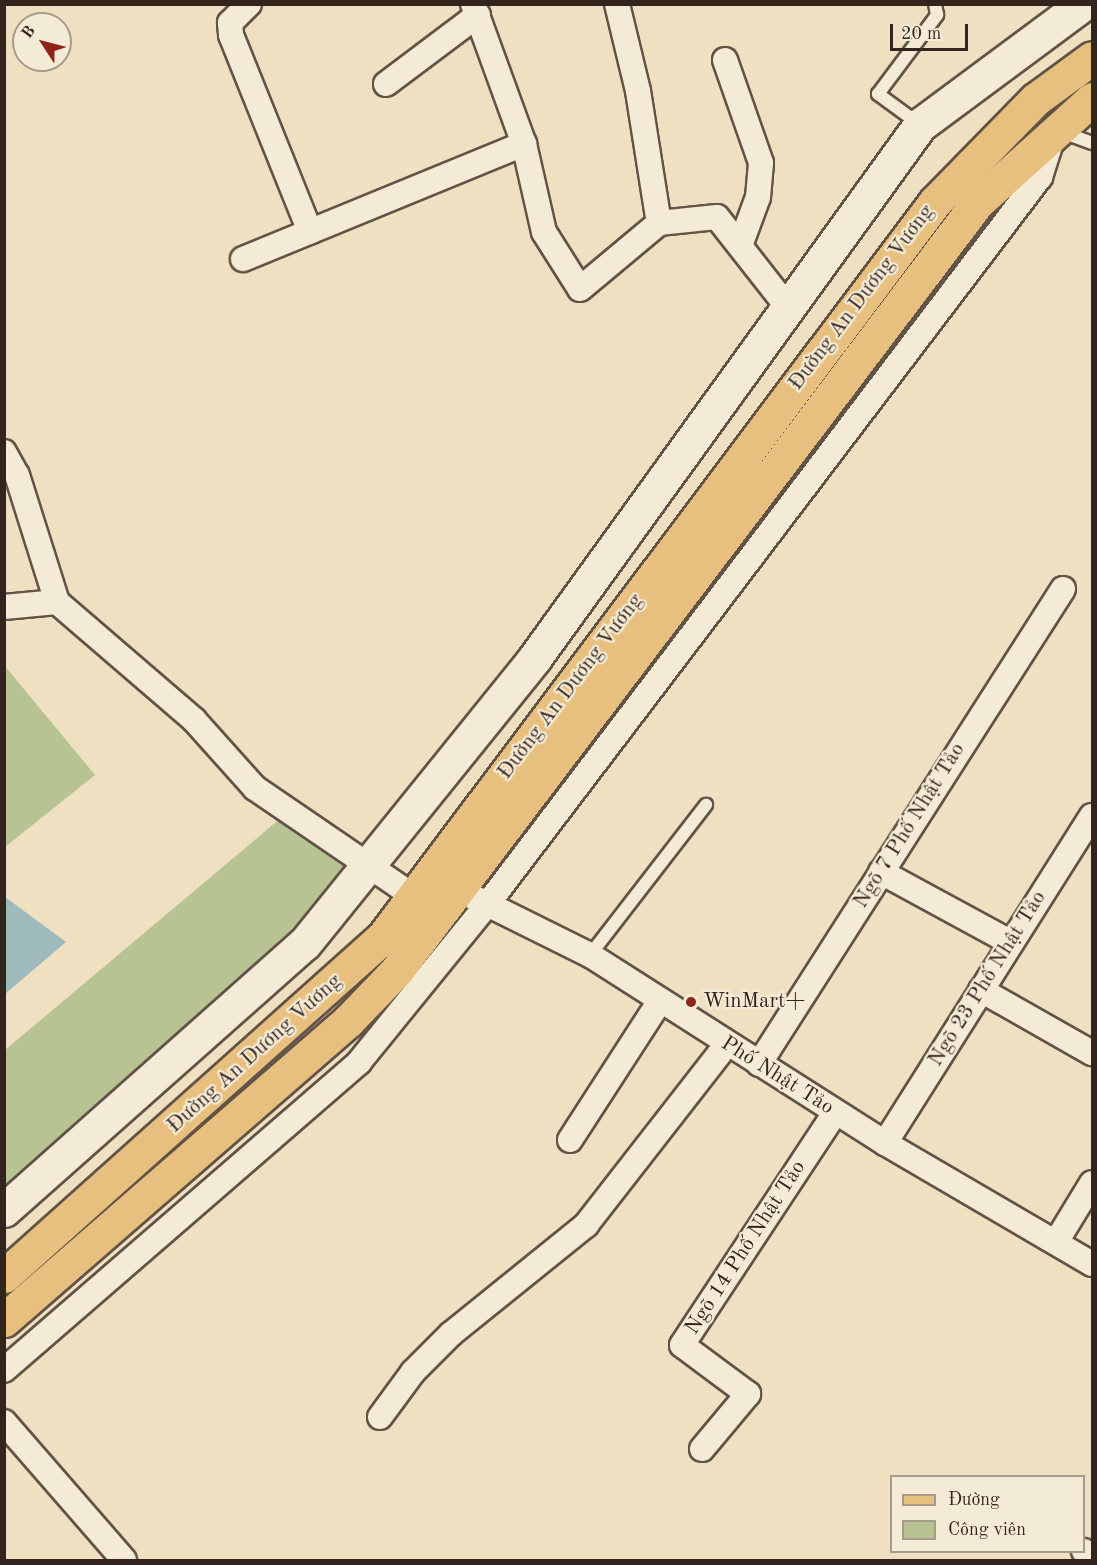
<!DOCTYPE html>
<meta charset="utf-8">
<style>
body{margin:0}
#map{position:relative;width:1097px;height:1565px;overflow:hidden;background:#eee0c0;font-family:"Old Standard TT",serif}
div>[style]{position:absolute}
.green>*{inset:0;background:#b7c393}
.water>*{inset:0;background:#9ebabc}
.roads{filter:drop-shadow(2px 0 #625346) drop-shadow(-2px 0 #625346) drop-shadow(0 2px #625346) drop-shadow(0 -2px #625346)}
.lane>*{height:12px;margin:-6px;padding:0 6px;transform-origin:6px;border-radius:6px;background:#f4ebd6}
.street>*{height:24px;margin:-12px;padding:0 12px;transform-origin:12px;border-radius:12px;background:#f4ebd6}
.secondary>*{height:33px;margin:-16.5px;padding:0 16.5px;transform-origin:16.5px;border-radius:16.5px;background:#f4ebd6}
.primary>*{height:33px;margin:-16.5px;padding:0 16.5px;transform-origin:16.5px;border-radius:16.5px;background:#e7c080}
.dots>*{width:16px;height:16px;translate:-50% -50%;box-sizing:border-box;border:3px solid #f4ebd6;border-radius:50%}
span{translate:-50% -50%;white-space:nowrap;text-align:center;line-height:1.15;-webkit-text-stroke:4.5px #f4ebd6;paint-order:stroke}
.street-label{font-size:21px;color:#34241e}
.poi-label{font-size:21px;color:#34241e}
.left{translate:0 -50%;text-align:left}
.frame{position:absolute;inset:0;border:6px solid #34241e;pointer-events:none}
.legend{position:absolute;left:890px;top:1475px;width:195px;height:78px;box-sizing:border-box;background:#f4ebd6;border:2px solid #a79b8c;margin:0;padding:8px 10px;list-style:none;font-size:18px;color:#34241e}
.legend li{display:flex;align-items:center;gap:12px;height:30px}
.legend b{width:30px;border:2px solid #a79b8c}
.north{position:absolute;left:12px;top:12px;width:60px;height:60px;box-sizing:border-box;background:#f4ebd6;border:2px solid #a79b8c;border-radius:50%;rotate:306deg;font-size:16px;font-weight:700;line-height:24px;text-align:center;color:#34241e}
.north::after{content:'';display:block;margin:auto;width:21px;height:27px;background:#8f2418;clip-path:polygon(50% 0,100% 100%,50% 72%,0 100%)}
.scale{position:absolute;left:890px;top:24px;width:78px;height:27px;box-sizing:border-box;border:3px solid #34241e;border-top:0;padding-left:8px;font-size:18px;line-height:21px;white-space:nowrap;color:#34241e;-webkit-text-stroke:4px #f4ebd6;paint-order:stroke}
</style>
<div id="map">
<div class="green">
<div style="clip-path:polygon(4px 665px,95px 775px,5px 847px,4px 847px)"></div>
<div style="clip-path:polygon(288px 812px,364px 865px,5px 1209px,5px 1050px)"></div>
</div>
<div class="water">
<div style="clip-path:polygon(5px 897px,66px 942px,5px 994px)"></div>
</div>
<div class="roads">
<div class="lane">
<div style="left:919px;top:124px;width:51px;rotate:-143.8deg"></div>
<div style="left:878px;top:94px;width:99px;rotate:-53.2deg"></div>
<div style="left:937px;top:15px;width:11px;rotate:-100deg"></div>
<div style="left:1062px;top:132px;width:32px;rotate:20deg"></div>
<div style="left:590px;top:955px;width:190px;rotate:-52.3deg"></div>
</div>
<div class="street">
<div style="left:249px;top:4px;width:27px;rotate:135deg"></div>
<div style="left:230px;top:23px;width:12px;rotate:85deg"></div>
<div style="left:231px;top:35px;width:212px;rotate:68.1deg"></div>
<div style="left:473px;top:4px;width:149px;rotate:70deg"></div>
<div style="left:524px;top:144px;width:90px;rotate:77.2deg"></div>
<div style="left:544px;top:232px;width:67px;rotate:57.7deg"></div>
<div style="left:580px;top:289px;width:103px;rotate:-39.9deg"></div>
<div style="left:659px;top:223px;width:58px;rotate:-5.9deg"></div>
<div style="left:717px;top:217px;width:112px;rotate:51.9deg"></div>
<div style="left:617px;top:4px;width:89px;rotate:76.4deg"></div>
<div style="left:638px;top:91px;width:134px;rotate:81deg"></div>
<div style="left:725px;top:60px;width:109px;rotate:70.7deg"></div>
<div style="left:761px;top:163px;width:34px;rotate:95deg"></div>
<div style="left:758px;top:197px;width:52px;rotate:110.2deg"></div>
<div style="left:386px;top:84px;width:115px;rotate:-36.9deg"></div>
<div style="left:243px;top:259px;width:304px;rotate:-22.3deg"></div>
<div style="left:4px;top:452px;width:26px;rotate:61deg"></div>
<div style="left:17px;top:475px;width:133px;rotate:72.5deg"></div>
<div style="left:4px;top:607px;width:53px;rotate:-5.4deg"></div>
<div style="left:57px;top:602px;width:181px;rotate:40.7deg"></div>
<div style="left:194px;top:720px;width:91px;rotate:48.1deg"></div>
<div style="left:255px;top:788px;width:194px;rotate:34.3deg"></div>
<div style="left:881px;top:872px;width:147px;rotate:28.5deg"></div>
<div style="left:473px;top:897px;width:131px;rotate:26.4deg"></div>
<div style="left:590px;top:955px;width:350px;rotate:32.5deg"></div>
<div style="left:885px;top:1143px;width:240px;rotate:30.3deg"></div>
<div style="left:981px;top:990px;width:128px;rotate:29.6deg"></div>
<div style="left:759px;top:1064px;width:564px;rotate:-57.38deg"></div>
<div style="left:570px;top:1140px;width:166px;rotate:-57.1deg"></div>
<div style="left:885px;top:1143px;width:387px;rotate:-57.7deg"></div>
<div style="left:1056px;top:1242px;width:69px;rotate:-58.6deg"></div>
<div style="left:4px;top:1370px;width:470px;rotate:-40.9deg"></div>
<div style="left:359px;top:1062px;width:201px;rotate:-50.9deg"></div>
<div style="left:486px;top:906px;width:916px;rotate:-52.77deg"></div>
<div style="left:1040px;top:177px;width:46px;rotate:-72.3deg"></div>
<div style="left:380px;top:1417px;width:56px;rotate:-53.7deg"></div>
<div style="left:413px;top:1372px;width:54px;rotate:-45deg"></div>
<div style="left:451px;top:1334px;width:174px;rotate:-38.9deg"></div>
<div style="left:586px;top:1225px;width:229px;rotate:-52.1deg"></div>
<div style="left:4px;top:1422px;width:183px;rotate:49deg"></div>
<div style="left:702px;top:1449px;width:72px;rotate:-50.1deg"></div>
<div style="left:748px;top:1394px;width:82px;rotate:-143.4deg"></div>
<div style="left:682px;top:1345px;width:278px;rotate:-56.6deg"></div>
<div style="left:1084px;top:1551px;width:9px;rotate:32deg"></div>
</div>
<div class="secondary">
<div style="left:4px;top:1210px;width:402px;rotate:-41.6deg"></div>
<div style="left:305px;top:943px;width:365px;rotate:-51.1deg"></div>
<div style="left:534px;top:659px;width:659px;rotate:-54.14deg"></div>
<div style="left:920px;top:125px;width:203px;rotate:-36.6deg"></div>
</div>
<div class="primary">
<div style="left:4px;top:1276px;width:508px;rotate:-41.81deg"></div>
<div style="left:383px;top:937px;width:919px;rotate:-53.09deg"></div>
<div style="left:935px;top:202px;width:144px;rotate:-45.6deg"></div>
<div style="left:1036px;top:99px;width:69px;rotate:-36.2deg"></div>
<div style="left:4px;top:1320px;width:456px;rotate:-41deg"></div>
<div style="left:348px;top:1021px;width:71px;rotate:-46.1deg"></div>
<div style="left:397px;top:970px;width:962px;rotate:-52.9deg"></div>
<div style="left:977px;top:203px;width:155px;rotate:-42.1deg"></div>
</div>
</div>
<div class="dots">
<div style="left:691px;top:1002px;background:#8f2418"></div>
</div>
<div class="street-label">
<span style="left:862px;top:298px;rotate:-53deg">Đường An Dương Vương</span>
<span style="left:571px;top:687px;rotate:-53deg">Đường An Dương Vương</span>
<span style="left:910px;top:826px;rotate:-58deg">Ngõ 7 Phố Nhật Tảo</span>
<span style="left:988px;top:979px;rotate:-58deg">Ngõ 23 Phố Nhật Tảo</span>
<span style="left:255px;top:1054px;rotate:-42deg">Đường An Dương Vương</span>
<span style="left:777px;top:1076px;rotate:32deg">Phố Nhật Tảo</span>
<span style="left:746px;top:1248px;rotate:-57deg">Ngõ 14 Phố Nhật Tảo</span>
</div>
<div class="poi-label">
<span class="left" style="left:703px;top:1002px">WinMart+</span>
</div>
<div class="frame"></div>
<ul class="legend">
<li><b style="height:8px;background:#e7c080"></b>Đường</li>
<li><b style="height:16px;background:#b7c393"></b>Công viên</li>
</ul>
<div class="north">B</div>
<div class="scale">20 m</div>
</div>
